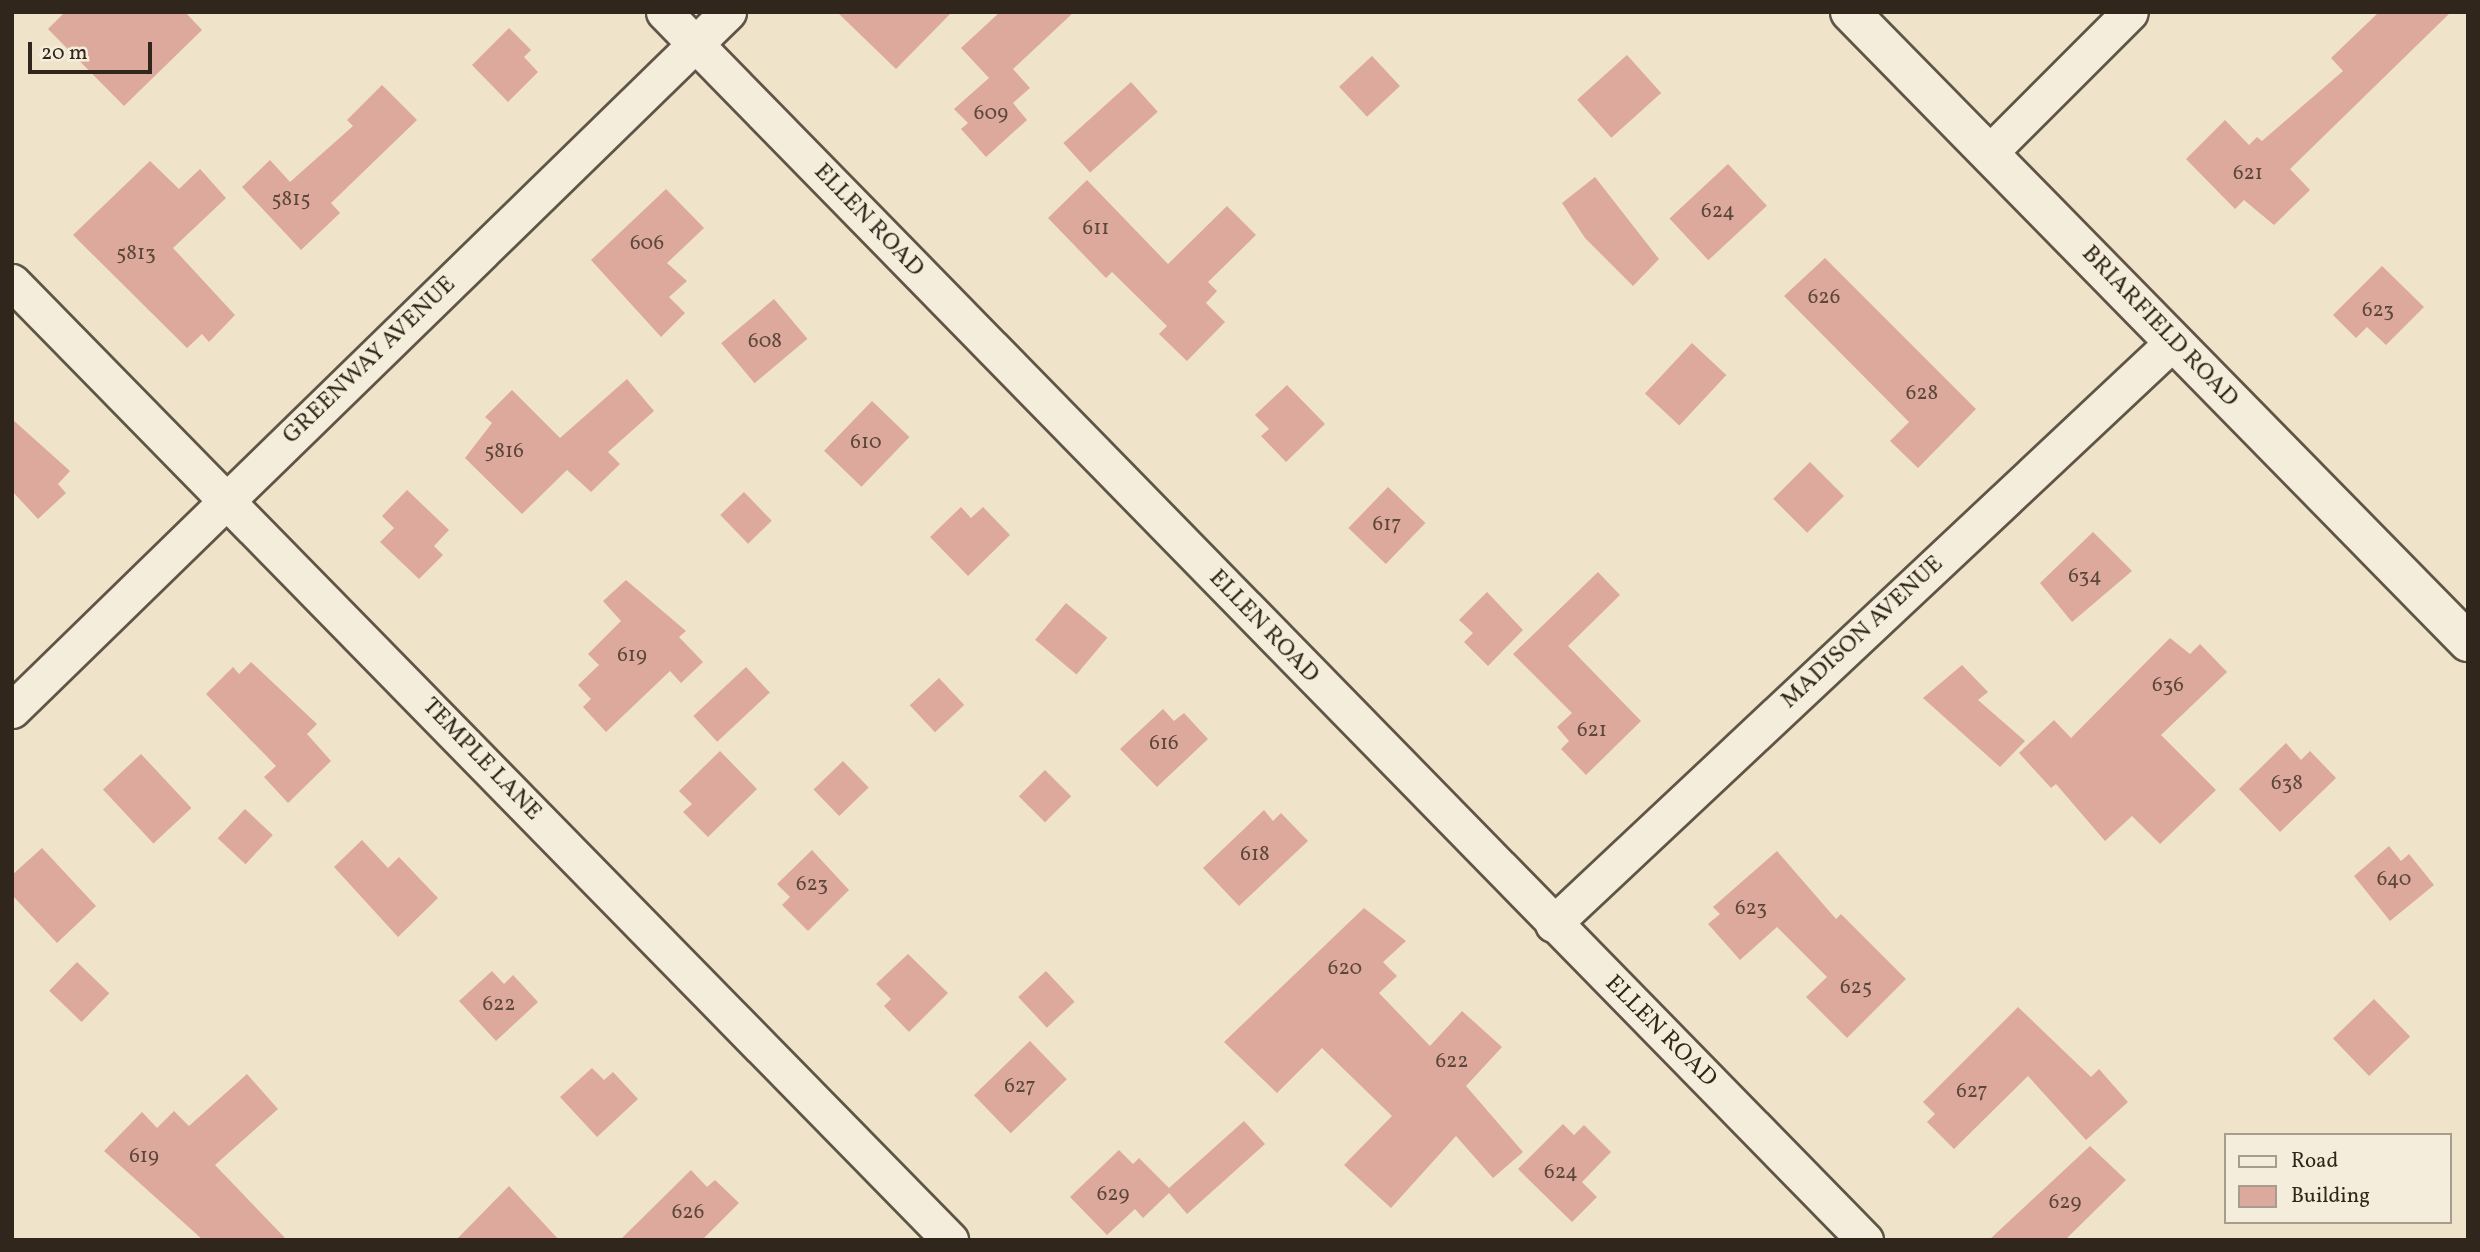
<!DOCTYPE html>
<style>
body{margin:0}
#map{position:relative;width:2480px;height:1252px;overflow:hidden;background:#efe3c9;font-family:Vollkorn,serif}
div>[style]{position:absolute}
.building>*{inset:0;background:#dda99c;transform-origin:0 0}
.roads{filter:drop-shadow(2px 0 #605546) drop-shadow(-2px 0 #605546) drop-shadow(0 2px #605546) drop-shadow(0 -2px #605546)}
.minor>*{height:35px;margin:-17.5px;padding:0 17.5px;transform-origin:17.5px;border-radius:17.5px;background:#f5eddc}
.secondary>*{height:38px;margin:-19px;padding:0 19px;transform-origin:19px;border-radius:19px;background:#f5eddc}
span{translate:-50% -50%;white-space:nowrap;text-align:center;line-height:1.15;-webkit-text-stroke:6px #f5eddc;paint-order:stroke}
.number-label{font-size:21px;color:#5c473b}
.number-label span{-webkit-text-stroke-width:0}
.street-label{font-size:24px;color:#31261b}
.frame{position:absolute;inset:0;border:14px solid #31261b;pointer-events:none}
.legend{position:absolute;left:2224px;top:1133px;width:228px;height:91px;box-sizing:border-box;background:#f5eddc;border:2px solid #a79d8f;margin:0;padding:9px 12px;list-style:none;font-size:21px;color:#31261b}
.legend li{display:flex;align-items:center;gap:14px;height:35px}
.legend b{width:35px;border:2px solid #a79d8f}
.scale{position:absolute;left:28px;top:42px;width:124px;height:32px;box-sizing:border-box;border:4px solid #31261b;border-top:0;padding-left:9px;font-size:21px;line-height:24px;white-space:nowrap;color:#31261b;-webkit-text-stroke:5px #f5eddc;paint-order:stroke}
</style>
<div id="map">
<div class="building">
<div style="clip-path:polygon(65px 12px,185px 12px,202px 30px,124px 106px,48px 29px)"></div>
<div style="clip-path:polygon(837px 12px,952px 12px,896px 69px)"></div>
<div style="clip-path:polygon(1000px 12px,1074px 12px,1013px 69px,1030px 88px,1013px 103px,1027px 120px,986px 157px,961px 129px,968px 123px,954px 109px,989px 78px,961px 48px)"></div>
<div style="clip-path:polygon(2379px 12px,2451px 12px,2290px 169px,2310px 190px,2274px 225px,2244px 200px,2235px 209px,2186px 159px,2225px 120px,2249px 145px,2257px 137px,2262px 141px,2343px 71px,2331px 58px)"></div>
<div style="clip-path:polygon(509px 28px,531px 50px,524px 57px,538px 72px,508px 102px,472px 65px)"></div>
<div style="left:1627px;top:55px;width:51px;height:67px;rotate:48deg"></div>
<div style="left:1372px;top:56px;width:41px;height:45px;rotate:47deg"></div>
<div style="left:1131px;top:82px;width:40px;height:91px;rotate:48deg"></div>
<div style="clip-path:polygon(382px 85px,417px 120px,331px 203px,340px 213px,301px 250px,242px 187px,270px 160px,290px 182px,353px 126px,347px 120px)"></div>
<div style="clip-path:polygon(150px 161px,179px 189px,200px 169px,226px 198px,173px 248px,235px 315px,209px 342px,202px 334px,187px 348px,73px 235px)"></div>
<div style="left:1728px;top:164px;width:57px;height:80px;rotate:47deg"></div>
<div style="clip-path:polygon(1595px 177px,1659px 259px,1633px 286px,1585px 238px,1562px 203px)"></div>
<div style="clip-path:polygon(1087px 180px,1168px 264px,1227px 206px,1256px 235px,1208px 282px,1217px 291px,1206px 303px,1225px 322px,1187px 361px,1159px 334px,1167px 326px,1112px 272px,1106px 278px,1048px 218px)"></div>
<div style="clip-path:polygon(666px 189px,704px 228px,667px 263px,687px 281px,669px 297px,685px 313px,661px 337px,591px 260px)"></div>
<div style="clip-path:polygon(1825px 258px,1976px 409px,1918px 468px,1890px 441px,1909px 422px,1784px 296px)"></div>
<div style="clip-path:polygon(2382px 266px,2424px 307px,2386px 345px,2367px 327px,2356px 338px,2333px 315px)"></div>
<div style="left:774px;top:299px;width:52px;height:69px;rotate:50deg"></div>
<div style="left:1692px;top:343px;width:47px;height:69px;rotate:43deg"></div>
<div style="clip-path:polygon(627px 379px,654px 411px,608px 452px,620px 464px,591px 492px,567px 470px,522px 514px,465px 458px,492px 423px,485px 417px,512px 390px,560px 438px)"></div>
<div style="clip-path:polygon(1287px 385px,1325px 424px,1286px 462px,1261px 436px,1269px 429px,1255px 415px)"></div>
<div style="left:872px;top:401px;width:52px;height:69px;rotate:44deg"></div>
<div style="clip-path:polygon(12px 419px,70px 471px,58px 484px,66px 493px,38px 519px,12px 491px)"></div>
<div style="left:1810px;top:462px;width:48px;height:52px;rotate:45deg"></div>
<div style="left:1388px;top:487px;width:52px;height:57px;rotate:44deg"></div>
<div style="clip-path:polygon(407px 490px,449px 530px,434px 546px,443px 555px,419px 579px,380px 542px,394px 528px,382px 516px)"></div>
<div style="left:744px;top:492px;width:40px;height:33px;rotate:46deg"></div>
<div style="clip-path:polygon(961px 507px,971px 518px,983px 507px,1010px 535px,968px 576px,930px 537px)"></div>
<div style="clip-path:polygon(2093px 532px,2132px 571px,2072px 622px,2040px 583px)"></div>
<div style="clip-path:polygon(1598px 572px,1620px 595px,1568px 646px,1641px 721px,1586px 775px,1561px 749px,1569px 741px,1557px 727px,1572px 713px,1513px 654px)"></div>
<div style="clip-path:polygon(626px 580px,686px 631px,679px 637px,703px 662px,681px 683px,670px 671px,606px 732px,583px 707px,591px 699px,578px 685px,599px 665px,588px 654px,621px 621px,603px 601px)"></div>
<div style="clip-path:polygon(1487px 592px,1523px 630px,1488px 666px,1464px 642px,1473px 633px,1459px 620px)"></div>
<div style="left:1066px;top:603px;width:54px;height:48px;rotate:40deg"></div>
<div style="clip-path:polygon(2170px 638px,2190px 654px,2200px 644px,2227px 672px,2161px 735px,2216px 790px,2160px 844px,2132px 816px,2105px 841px,2056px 784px,2051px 788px,2019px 753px,2054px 720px,2071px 738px)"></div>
<div style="clip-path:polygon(251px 662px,317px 724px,307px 734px,331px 761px,288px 803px,264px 777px,276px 766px,206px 694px,233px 667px,239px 674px)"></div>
<div style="clip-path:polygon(1962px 665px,1988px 692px,1978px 700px,2025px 741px,2000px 767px,1923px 698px)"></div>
<div style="left:746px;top:667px;width:35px;height:72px;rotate:47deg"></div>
<div style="left:939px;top:678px;width:37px;height:40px;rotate:47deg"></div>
<div style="clip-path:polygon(1163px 709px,1174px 721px,1184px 713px,1208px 739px,1157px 787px,1120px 749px)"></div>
<div style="clip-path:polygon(2286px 743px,2301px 760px,2310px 751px,2336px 778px,2280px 832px,2239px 789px)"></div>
<div style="clip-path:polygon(720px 751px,757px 789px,708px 837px,683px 812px,692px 804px,679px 791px)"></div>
<div style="left:141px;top:754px;width:74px;height:52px;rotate:47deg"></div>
<div style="left:843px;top:761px;width:37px;height:41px;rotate:46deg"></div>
<div style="left:1045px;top:770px;width:37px;height:37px;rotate:45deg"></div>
<div style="left:245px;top:809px;width:38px;height:40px;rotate:43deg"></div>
<div style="clip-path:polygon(1264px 810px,1273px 821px,1281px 813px,1308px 841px,1239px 906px,1203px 868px)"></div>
<div style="clip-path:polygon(362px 840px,388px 868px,399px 857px,438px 898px,398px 937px,334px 867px)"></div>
<div style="clip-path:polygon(2389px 846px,2401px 861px,2409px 854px,2434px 885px,2390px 921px,2354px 876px)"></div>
<div style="clip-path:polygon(42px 848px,96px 906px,57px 943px,12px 895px,12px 875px)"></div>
<div style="clip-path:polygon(812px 850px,849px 890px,808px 931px,782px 905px,790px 897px,777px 884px)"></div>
<div style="clip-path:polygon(1777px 851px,1836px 919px,1841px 914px,1906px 979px,1847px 1038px,1806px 997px,1827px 977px,1777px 927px,1740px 960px,1708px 924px,1720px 914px,1713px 907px)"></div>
<div style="clip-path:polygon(1364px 908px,1406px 941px,1383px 962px,1397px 976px,1379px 993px,1430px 1046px,1462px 1011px,1502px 1047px,1466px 1086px,1523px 1152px,1493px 1178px,1456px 1136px,1391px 1208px,1344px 1165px,1392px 1116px,1322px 1048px,1277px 1093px,1224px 1042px)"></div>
<div style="clip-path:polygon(908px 954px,948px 993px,909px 1032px,884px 1006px,891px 999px,876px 984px)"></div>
<div style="left:77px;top:962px;width:45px;height:40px;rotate:44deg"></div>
<div style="clip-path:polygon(492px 971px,504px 984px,513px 975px,538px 1002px,496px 1041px,459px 1001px)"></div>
<div style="left:1046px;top:971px;width:42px;height:38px;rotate:47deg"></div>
<div style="left:2374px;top:999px;width:52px;height:57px;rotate:46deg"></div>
<div style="clip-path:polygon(2018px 1007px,2091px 1077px,2099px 1069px,2128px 1102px,2086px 1140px,2028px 1076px,1954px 1149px,1927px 1122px,1935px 1114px,1923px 1102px)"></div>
<div style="left:1030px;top:1041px;width:53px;height:78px;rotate:46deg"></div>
<div style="clip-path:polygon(592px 1068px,604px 1080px,613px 1072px,638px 1099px,597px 1137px,560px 1097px)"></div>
<div style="clip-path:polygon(247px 1074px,278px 1109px,215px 1165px,287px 1240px,203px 1240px,104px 1151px,142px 1112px,157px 1128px,174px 1111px,189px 1126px)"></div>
<div style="clip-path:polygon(1244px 1121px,1265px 1144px,1187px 1214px,1169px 1193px,1143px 1218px,1135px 1209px,1107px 1235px,1070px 1197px,1119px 1150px,1133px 1164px,1139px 1158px,1169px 1188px)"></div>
<div style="clip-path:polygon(1563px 1124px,1574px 1135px,1584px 1125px,1611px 1152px,1582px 1182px,1597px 1197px,1572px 1222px,1518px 1169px)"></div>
<div style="clip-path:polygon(2090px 1146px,2126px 1180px,2065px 1240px,1989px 1240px)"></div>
<div style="clip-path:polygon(691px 1170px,707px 1187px,715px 1180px,739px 1203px,702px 1240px,620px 1240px)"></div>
<div style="clip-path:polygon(509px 1186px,559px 1240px,456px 1240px)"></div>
</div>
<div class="roads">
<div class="minor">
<div style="left:664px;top:12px;width:1718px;rotate:45.64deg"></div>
<div style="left:1989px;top:153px;width:199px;rotate:-45deg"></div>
<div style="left:12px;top:282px;width:1341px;rotate:45.6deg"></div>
<div style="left:12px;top:710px;width:1000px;rotate:-44.27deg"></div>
<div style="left:1553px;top:924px;width:850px;rotate:-43.19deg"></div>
</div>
<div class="secondary">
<div style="left:1850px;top:12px;width:883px;rotate:45.55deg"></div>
</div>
</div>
<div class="number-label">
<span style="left:991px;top:114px">609</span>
<span style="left:2248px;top:174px">621</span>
<span style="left:291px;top:200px">5815</span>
<span style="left:1718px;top:212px">624</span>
<span style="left:1096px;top:229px">611</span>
<span style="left:647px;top:244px">606</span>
<span style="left:136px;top:254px">5813</span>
<span style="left:1824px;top:298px">626</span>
<span style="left:2378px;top:311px">623</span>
<span style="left:765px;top:342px">608</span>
<span style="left:1922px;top:394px">628</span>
<span style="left:866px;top:443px">610</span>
<span style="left:504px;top:452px">5816</span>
<span style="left:1387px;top:525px">617</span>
<span style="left:2085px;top:577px">634</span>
<span style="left:632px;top:656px">619</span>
<span style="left:2168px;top:686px">636</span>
<span style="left:1592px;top:731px">621</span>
<span style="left:1164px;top:744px">616</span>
<span style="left:2287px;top:784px">638</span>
<span style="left:1255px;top:855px">618</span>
<span style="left:2394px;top:880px">640</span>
<span style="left:812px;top:885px">623</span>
<span style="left:1751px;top:909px">623</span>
<span style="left:1345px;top:969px">620</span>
<span style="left:1856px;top:988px">625</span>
<span style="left:499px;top:1005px">622</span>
<span style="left:1452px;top:1062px">622</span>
<span style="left:1020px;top:1087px">627</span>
<span style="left:1972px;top:1092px">627</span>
<span style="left:144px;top:1157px">619</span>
<span style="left:1561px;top:1173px">624</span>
<span style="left:1113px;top:1195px">629</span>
<span style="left:2065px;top:1203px">629</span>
<span style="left:688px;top:1213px">626</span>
</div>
<div class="street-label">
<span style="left:868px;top:221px;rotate:46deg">ELLEN ROAD</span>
<span style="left:2159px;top:327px;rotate:46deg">BRIARFIELD ROAD</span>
<span style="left:370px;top:361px;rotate:-44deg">GREENWAY AVENUE</span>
<span style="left:1263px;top:627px;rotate:46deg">ELLEN ROAD</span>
<span style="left:1863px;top:633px;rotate:-43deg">MADISON AVENUE</span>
<span style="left:481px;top:760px;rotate:46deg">TEMPLE LANE</span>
<span style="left:1660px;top:1032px;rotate:45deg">ELLEN ROAD</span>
</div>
<div class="frame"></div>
<ul class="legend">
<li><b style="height:9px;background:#f5eddc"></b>Road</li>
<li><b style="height:19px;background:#dda99c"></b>Building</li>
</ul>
<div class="scale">20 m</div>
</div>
